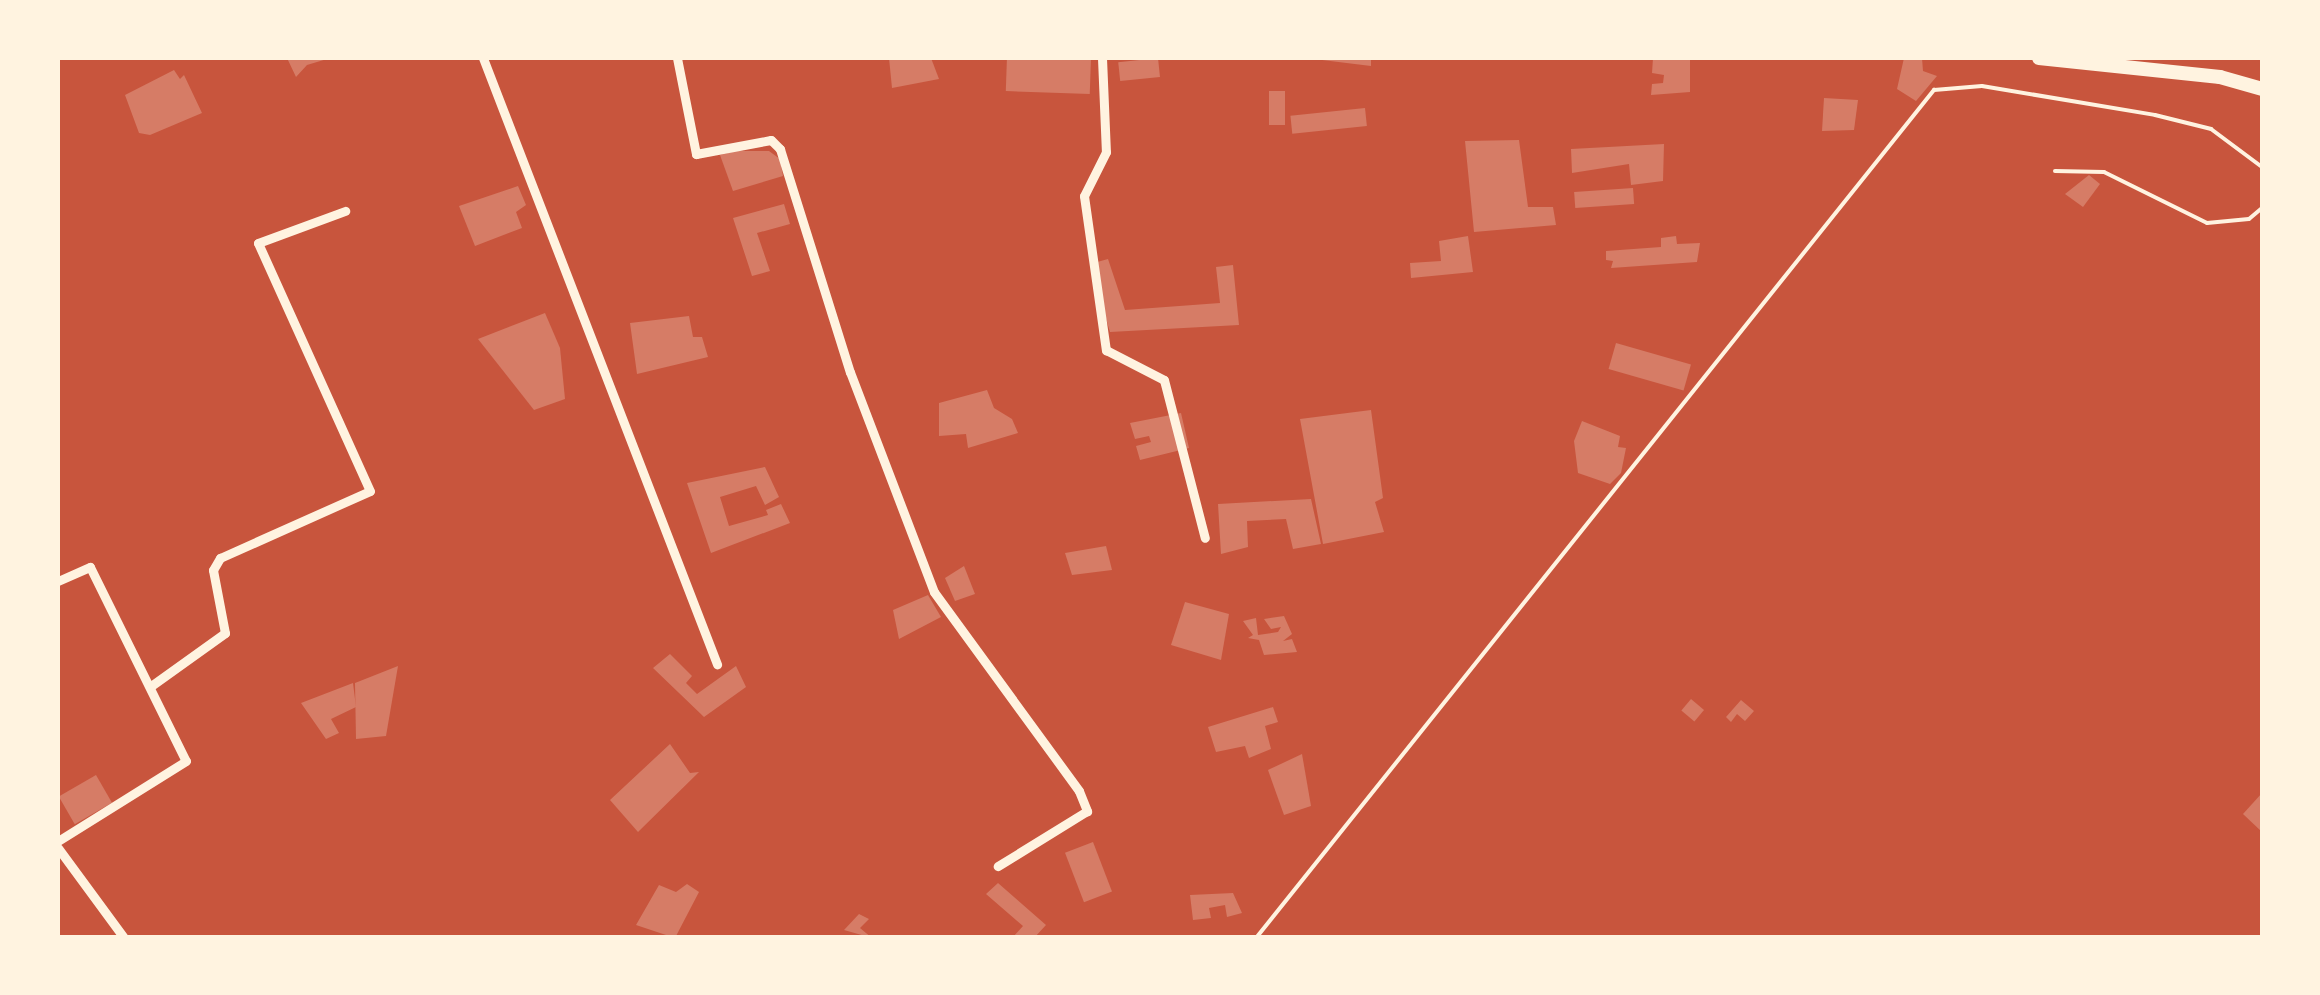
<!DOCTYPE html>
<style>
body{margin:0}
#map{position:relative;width:2320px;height:995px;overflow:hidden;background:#c8553d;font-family:Raleway,sans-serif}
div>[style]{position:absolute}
.building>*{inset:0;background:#d67c66;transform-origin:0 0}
.service>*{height:4px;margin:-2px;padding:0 2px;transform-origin:2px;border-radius:2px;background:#fff3e0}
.minor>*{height:9px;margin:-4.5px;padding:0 4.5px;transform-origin:4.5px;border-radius:4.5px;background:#fff3e0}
.trunk>*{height:14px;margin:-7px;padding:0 7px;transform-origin:7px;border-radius:7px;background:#fff3e0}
span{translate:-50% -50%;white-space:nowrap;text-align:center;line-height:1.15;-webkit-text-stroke:9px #fff3e0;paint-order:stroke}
.frame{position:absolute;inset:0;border:60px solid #fff3e0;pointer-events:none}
</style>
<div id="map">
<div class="building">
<div style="clip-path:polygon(287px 58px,327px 58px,327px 59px,307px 65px,296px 77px)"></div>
<div style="clip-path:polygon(889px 58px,931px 58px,939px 79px,892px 88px)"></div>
<div style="left:1091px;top:58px;width:36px;height:84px;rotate:92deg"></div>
<div style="left:1158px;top:58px;width:19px;height:40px;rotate:84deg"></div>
<div style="clip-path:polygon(1371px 58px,1371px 66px,1314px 59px,1314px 58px)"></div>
<div style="clip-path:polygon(1653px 58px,1690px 58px,1690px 92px,1651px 95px,1652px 84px,1663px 83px,1664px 75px,1652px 73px)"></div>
<div style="clip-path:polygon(1904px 58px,1922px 58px,1923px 71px,1937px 76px,1916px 101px,1897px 89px)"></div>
<div style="clip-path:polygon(174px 70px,180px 79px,184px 75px,202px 113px,150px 135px,139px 133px,125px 95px)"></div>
<div style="left:1269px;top:91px;width:16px;height:34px"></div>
<div style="clip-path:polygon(1824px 98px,1858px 100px,1854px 130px,1822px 131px)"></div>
<div style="left:1365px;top:108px;width:18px;height:75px;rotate:84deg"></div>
<div style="clip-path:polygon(1519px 140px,1528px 207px,1553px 207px,1556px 225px,1474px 232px,1465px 141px)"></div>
<div style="clip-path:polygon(1664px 144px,1663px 181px,1631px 185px,1629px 164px,1572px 173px,1571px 149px)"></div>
<div style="clip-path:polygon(735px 151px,769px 151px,780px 159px,783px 176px,733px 191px,720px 155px)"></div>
<div style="clip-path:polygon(2089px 175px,2100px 184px,2083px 207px,2065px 194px)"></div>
<div style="clip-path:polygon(518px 186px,526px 205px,516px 212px,522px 228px,475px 246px,459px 206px)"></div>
<div style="left:1633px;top:188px;width:16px;height:59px;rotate:86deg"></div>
<div style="clip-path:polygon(784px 204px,790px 224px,757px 233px,770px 271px,752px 276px,733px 218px)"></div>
<div style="clip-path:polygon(1468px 236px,1473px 272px,1411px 278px,1410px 263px,1441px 261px,1439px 241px)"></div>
<div style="clip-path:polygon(1676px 236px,1677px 244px,1700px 243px,1697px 262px,1611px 268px,1613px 261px,1606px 260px,1606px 251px,1661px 247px,1661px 238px)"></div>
<div style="clip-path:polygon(1108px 259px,1125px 310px,1220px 303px,1216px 267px,1233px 265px,1239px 325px,1110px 332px,1090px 264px)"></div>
<div style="clip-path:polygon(545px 313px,560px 348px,565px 399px,534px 410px,478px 339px)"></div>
<div style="clip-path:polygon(689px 316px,693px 337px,702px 337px,708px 357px,637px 374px,630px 323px)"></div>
<div style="left:1616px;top:343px;width:78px;height:27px;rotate:16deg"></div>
<div style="clip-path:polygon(987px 390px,994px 408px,1012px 419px,1018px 433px,968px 448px,966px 434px,939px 436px,939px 403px)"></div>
<div style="clip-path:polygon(1371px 410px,1383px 498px,1375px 502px,1384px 532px,1323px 544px,1300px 419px)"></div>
<div style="clip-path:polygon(1181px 413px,1189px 448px,1140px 460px,1136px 446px,1151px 442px,1149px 436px,1135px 439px,1130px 423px)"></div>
<div style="clip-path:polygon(1582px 421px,1620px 436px,1618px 447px,1626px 448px,1621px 473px,1610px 484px,1578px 473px,1574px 441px)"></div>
<div style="clip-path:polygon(765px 467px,779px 497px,765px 505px,756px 486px,720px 497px,729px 526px,768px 515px,766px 510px,781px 504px,790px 523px,711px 553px,687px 483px)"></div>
<div style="clip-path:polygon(1311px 499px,1321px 544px,1293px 549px,1286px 519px,1247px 521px,1248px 547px,1221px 554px,1218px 504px)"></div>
<div style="clip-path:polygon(1106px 546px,1112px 570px,1072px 575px,1065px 553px)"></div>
<div style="clip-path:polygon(964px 566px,975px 594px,955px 601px,945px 578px)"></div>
<div style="clip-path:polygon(928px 595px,941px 617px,899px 639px,893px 610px)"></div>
<div style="clip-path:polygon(1185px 602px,1229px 614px,1221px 660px,1171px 645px)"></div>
<div style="clip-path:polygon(1284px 616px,1292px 634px,1283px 641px,1292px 639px,1297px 652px,1264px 655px,1259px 640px,1248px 638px,1253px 635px,1243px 621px,1256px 618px,1258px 635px,1278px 632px,1281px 627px,1271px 629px,1264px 619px)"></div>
<div style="clip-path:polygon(670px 654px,692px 676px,686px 683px,697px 694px,736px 666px,746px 687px,704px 717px,653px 668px)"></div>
<div style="clip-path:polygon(398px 666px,386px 736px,356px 739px,355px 683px)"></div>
<div style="clip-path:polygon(353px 683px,356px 707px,331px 719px,339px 733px,326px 739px,301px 703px)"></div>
<div style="left:1691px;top:699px;width:17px;height:15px;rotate:40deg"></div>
<div style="clip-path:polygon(1741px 700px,1754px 711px,1745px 721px,1737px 714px,1731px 722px,1726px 717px)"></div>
<div style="clip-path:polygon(1273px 707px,1278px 722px,1265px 726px,1271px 749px,1249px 758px,1245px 746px,1216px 752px,1208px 727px)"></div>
<div style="clip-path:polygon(670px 744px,690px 773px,699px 772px,638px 832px,610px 800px)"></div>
<div style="clip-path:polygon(1302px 754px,1311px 806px,1284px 815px,1268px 770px)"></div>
<div style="left:96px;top:775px;width:32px;height:43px;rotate:60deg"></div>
<div style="clip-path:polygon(2262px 793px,2262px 832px,2243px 814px)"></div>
<div style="left:1093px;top:842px;width:53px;height:30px;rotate:69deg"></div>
<div style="clip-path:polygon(998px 883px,1046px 925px,1034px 938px,1012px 938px,1023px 926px,986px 894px)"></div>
<div style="clip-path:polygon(687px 884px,699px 892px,675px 938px,636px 925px,659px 885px,676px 892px)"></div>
<div style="clip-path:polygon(1233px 893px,1242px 913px,1227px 917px,1225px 905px,1209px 908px,1211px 918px,1193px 920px,1190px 895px)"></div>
<div style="clip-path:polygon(859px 914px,869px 919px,860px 928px,872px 938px,844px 930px)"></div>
</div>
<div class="service">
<div style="left:2055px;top:171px;width:49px;rotate:1.2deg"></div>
<div style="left:2104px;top:172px;width:115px;rotate:26.3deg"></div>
<div style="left:2207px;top:223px;width:42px;rotate:-5.4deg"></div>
<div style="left:2249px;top:219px;width:17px;rotate:-40deg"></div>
<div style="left:1256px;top:938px;width:1086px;rotate:-51.36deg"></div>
<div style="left:1934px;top:90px;width:48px;rotate:-4.8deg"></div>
<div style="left:1982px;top:86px;width:175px;rotate:9.5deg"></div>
<div style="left:2155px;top:115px;width:58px;rotate:14deg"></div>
<div style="left:2211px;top:129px;width:64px;rotate:36.7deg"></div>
</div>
<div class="minor">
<div style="left:483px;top:58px;width:650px;rotate:68.89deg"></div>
<div style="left:677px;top:58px;width:98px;rotate:78.8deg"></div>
<div style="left:696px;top:154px;width:76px;rotate:-10.6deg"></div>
<div style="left:771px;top:140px;width:13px;rotate:45deg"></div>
<div style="left:780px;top:149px;width:234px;rotate:72.6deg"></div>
<div style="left:850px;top:372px;width:235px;rotate:69.1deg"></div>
<div style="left:934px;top:592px;width:246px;rotate:53.9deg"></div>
<div style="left:1079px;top:791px;width:22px;rotate:68deg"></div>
<div style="left:1087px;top:811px;width:105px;rotate:148.3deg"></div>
<div style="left:1102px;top:58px;width:94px;rotate:87.6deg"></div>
<div style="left:1106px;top:152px;width:49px;rotate:116.6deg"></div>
<div style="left:1084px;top:196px;width:156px;rotate:81.9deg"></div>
<div style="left:1106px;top:350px;width:65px;rotate:27.3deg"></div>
<div style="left:1164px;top:380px;width:163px;rotate:75.5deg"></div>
<div style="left:58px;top:581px;width:35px;rotate:-24deg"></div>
<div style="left:90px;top:567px;width:216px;rotate:63.7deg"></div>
<div style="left:186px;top:761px;width:151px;rotate:148deg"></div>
<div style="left:151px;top:686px;width:91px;rotate:-35.6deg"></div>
<div style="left:225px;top:633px;width:64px;rotate:-100.8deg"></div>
<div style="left:213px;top:570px;width:14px;rotate:-60deg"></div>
<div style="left:220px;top:558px;width:164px;rotate:-24.1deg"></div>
<div style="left:370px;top:491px;width:272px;rotate:-114.3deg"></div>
<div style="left:258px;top:243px;width:93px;rotate:-20.2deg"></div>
<div style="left:58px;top:848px;width:112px;rotate:53.7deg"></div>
</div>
<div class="trunk">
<div style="left:2039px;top:58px;width:182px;rotate:6deg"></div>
<div style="left:2220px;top:77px;width:44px;rotate:15.9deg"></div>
</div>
<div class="frame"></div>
</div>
